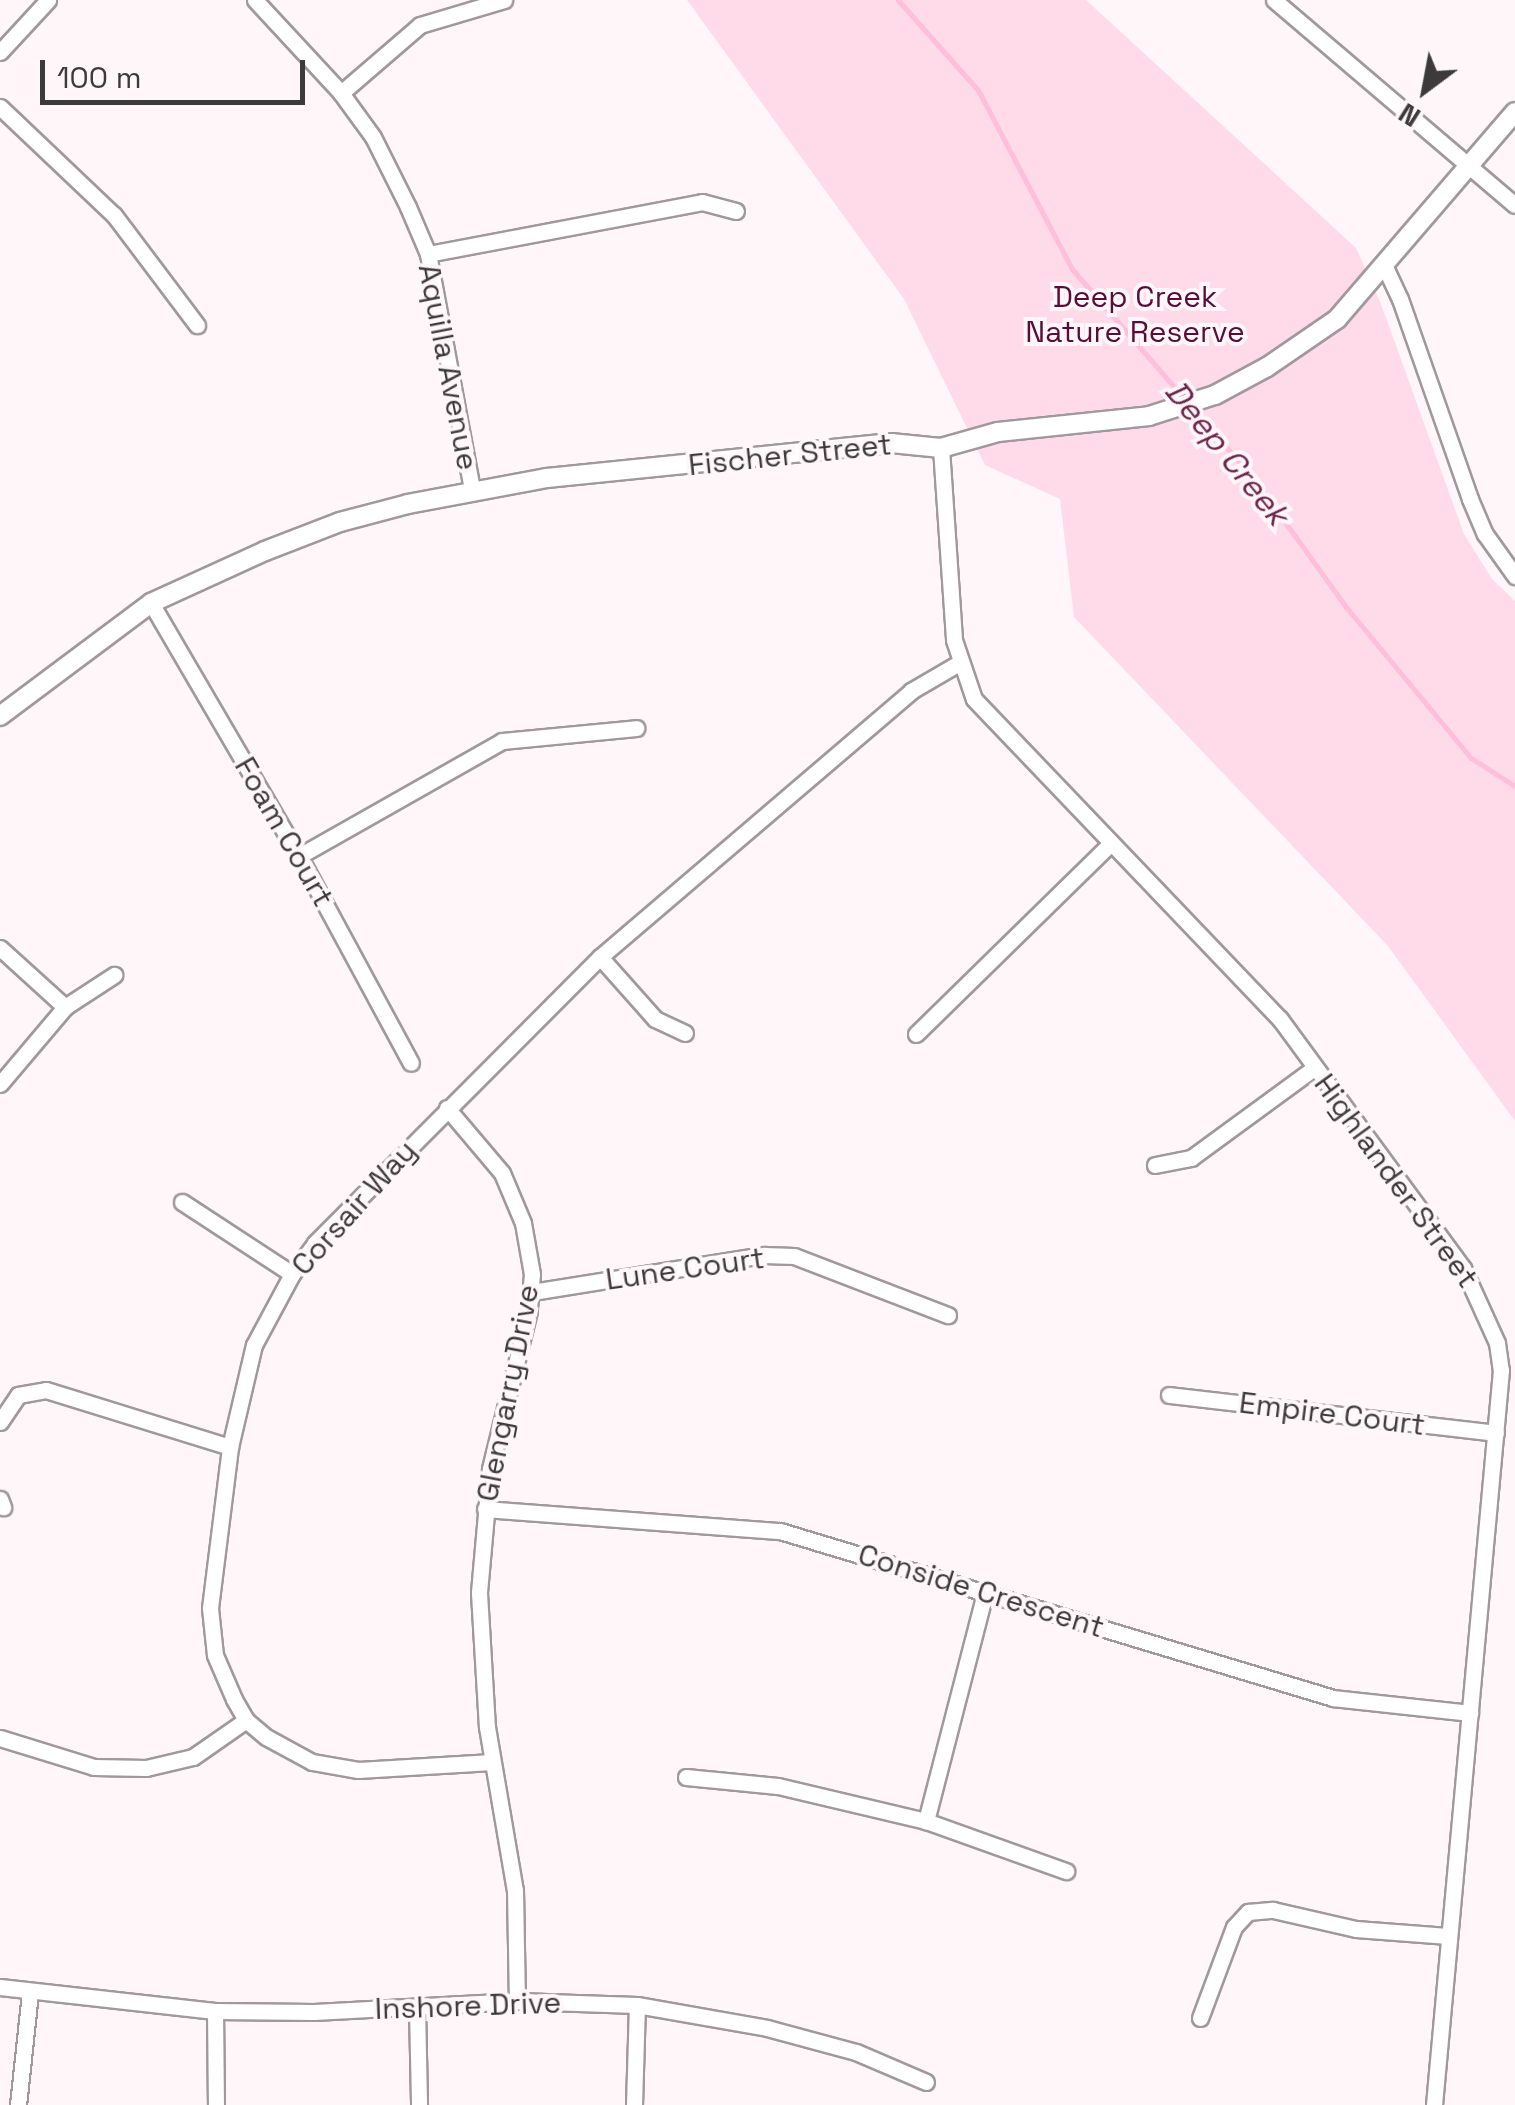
<!DOCTYPE html>
<style>
body{margin:0}
#map{position:relative;width:1515px;height:2105px;overflow:hidden;background:#fef6f9;font-family:"Space Grotesk",sans-serif}
div>[style]{position:absolute}
.green>*{inset:0;background:#ffdae9}
.stream>*{height:5px;margin:-2.5px;padding:0 2.5px;transform-origin:2.5px;border-radius:2.5px;background:#ffbeda}
.roads{filter:drop-shadow(2px 0 #a1989c) drop-shadow(-2px 0 #a1989c) drop-shadow(0 2px #a1989c) drop-shadow(0 -2px #a1989c)}
.minor>*{height:15px;margin:-7.5px;padding:0 7.5px;transform-origin:7.5px;border-radius:7.5px;background:#fff}
.tertiary>*{height:18px;margin:-9px;padding:0 9px;transform-origin:9px;border-radius:9px;background:#fff}
span{translate:-50% -50%;white-space:nowrap;text-align:center;line-height:1.15;-webkit-text-stroke:8px #fef6f9;paint-order:stroke}
.park-label{font-size:30px;color:#570d37}
.street-label{font-size:30px;color:#3d3a3b}
.water-label{font-size:32px;color:#6d244a;font-style:italic}
.north{position:absolute;left:1375px;top:40px;width:100px;height:100px;-webkit-text-stroke:8px #fef6f9;paint-order:stroke;rotate:212deg;font-size:28px;font-weight:700;line-height:40px;text-align:center;color:#3d3a3b}
.north::after{content:'';display:block;margin:auto;width:35px;height:45px;background:#3d3a3b;clip-path:polygon(50% 0,100% 100%,50% 72%,0 100%)}
.scale{position:absolute;left:40px;top:60px;width:265px;height:45px;box-sizing:border-box;border:5px solid #3d3a3b;border-top:0;padding-left:12px;font-size:30px;line-height:35px;white-space:nowrap;color:#3d3a3b;-webkit-text-stroke:8px #fef6f9;paint-order:stroke}
</style>
<div id="map">
<div class="green">
<div style="clip-path:polygon(687px 0,1086px 0,1356px 248px,1381px 304px,1464px 534px,1492px 579px,1515px 601px,1515px 1121px,1388px 946px,1074px 617px,1060px 499px,985px 465px,904px 299px)"></div>
</div>
<div class="stream">
<div style="left:898px;top:0;width:120px;rotate:48.4deg"></div>
<div style="left:978px;top:90px;width:202px;rotate:62.3deg"></div>
<div style="left:1072px;top:269px;width:278px;rotate:49.1deg"></div>
<div style="left:1254px;top:479px;width:158px;rotate:54.3deg"></div>
<div style="left:1346px;top:607px;width:196px;rotate:50.4deg"></div>
<div style="left:1471px;top:758px;width:52px;rotate:32.5deg"></div>
</div>
<div class="roads">
<div class="minor">
<div style="left:255px;top:0;width:127px;rotate:47.2deg"></div>
<div style="left:341px;top:93px;width:54px;rotate:54deg"></div>
<div style="left:373px;top:137px;width:78px;rotate:63.4deg"></div>
<div style="left:408px;top:207px;width:51px;rotate:66.9deg"></div>
<div style="left:428px;top:254px;width:240px;rotate:79.4deg"></div>
<div style="left:1274px;top:0;width:316px;rotate:40.4deg"></div>
<div style="left:0;top:52px;width:71px;rotate:-47.3deg"></div>
<div style="left:341px;top:93px;width:104px;rotate:-40.7deg"></div>
<div style="left:420px;top:25px;width:88px;rotate:-16.6deg"></div>
<div style="left:0;top:107px;width:157px;rotate:43.5deg"></div>
<div style="left:114px;top:215px;width:138px;rotate:53deg"></div>
<div style="left:428px;top:254px;width:279px;rotate:-10.7deg"></div>
<div style="left:702px;top:202px;width:35px;rotate:15deg"></div>
<div style="left:1385px;top:267px;width:35px;rotate:65deg"></div>
<div style="left:1400px;top:299px;width:212px;rotate:70.7deg"></div>
<div style="left:1470px;top:499px;width:38px;rotate:67deg"></div>
<div style="left:1485px;top:534px;width:52px;rotate:54.5deg"></div>
<div style="left:941px;top:448px;width:192px;rotate:86.1deg"></div>
<div style="left:954px;top:640px;width:62px;rotate:71.3deg"></div>
<div style="left:974px;top:699px;width:443px;rotate:46.3deg"></div>
<div style="left:1280px;top:1019px;width:309px;rotate:53.7deg"></div>
<div style="left:1463px;top:1268px;width:82px;rotate:65.6deg"></div>
<div style="left:1497px;top:1343px;width:27px;rotate:82deg"></div>
<div style="left:1501px;top:1370px;width:738px;rotate:95.21deg"></div>
<div style="left:151px;top:603px;width:293px;rotate:59.7deg"></div>
<div style="left:299px;top:856px;width:235px;rotate:61.6deg"></div>
<div style="left:299px;top:856px;width:233px;rotate:-29.5deg"></div>
<div style="left:502px;top:741px;width:135px;rotate:-5.5deg"></div>
<div style="left:0;top:948px;width:88px;rotate:42.2deg"></div>
<div style="left:65px;top:1007px;width:59px;rotate:-33.1deg"></div>
<div style="left:600px;top:957px;width:83px;rotate:48.4deg"></div>
<div style="left:655px;top:1019px;width:33px;rotate:25deg"></div>
<div style="left:916px;top:1034px;width:273px;rotate:-44.4deg"></div>
<div style="left:0;top:1084px;width:101px;rotate:-49.8deg"></div>
<div style="left:447px;top:1108px;width:85px;rotate:49.8deg"></div>
<div style="left:502px;top:1173px;width:54px;rotate:67.2deg"></div>
<div style="left:523px;top:1223px;width:52px;rotate:80deg"></div>
<div style="left:532px;top:1274px;width:37px;rotate:95deg"></div>
<div style="left:529px;top:1311px;width:163px;rotate:103.9deg"></div>
<div style="left:490px;top:1469px;width:124px;rotate:95.1deg"></div>
<div style="left:479px;top:1593px;width:134px;rotate:86.6deg"></div>
<div style="left:487px;top:1727px;width:165px;rotate:80.3deg"></div>
<div style="left:515px;top:1890px;width:111px;rotate:89deg"></div>
<div style="left:1155px;top:1165px;width:37px;rotate:-11deg"></div>
<div style="left:1191px;top:1158px;width:152px;rotate:-36.2deg"></div>
<div style="left:182px;top:1202px;width:131px;rotate:33.2deg"></div>
<div style="left:532px;top:1292px;width:235px;rotate:-9.1deg"></div>
<div style="left:764px;top:1255px;width:30px;rotate:2deg"></div>
<div style="left:794px;top:1256px;width:165px;rotate:21deg"></div>
<div style="left:1169px;top:1395px;width:329px;rotate:6.6deg"></div>
<div style="left:0;top:1422px;width:32px;rotate:-56deg"></div>
<div style="left:18px;top:1395px;width:28px;rotate:-10deg"></div>
<div style="left:46px;top:1390px;width:193px;rotate:17.2deg"></div>
<div style="left:0;top:1499px;width:9px;rotate:69deg"></div>
<div style="left:485px;top:1509px;width:296px;rotate:4.3deg"></div>
<div style="left:780px;top:1531px;width:578px;rotate:16.8deg"></div>
<div style="left:1333px;top:1698px;width:138px;rotate:6.2deg"></div>
<div style="left:985px;top:1593px;width:236px;rotate:104.5deg"></div>
<div style="left:926px;top:1821px;width:149px;rotate:19.7deg"></div>
<div style="left:0;top:1738px;width:98px;rotate:17.1deg"></div>
<div style="left:94px;top:1767px;width:52px;rotate:1.1deg"></div>
<div style="left:146px;top:1768px;width:48px;rotate:-13.2deg"></div>
<div style="left:193px;top:1757px;width:65px;rotate:-34.9deg"></div>
<div style="left:492px;top:1762px;width:134px;rotate:176.6deg"></div>
<div style="left:358px;top:1770px;width:47px;rotate:-170.1deg"></div>
<div style="left:312px;top:1762px;width:52px;rotate:-151.5deg"></div>
<div style="left:266px;top:1737px;width:26px;rotate:-140deg"></div>
<div style="left:246px;top:1720px;width:24px;rotate:-120deg"></div>
<div style="left:234px;top:1699px;width:48px;rotate:-113.4deg"></div>
<div style="left:215px;top:1655px;width:47px;rotate:-96.1deg"></div>
<div style="left:210px;top:1608px;width:162px;rotate:-82.9deg"></div>
<div style="left:230px;top:1447px;width:105px;rotate:-76.8deg"></div>
<div style="left:254px;top:1345px;width:81px;rotate:-61.8deg"></div>
<div style="left:292px;top:1274px;width:39px;rotate:-53deg"></div>
<div style="left:315px;top:1243px;width:404px;rotate:-45.1deg"></div>
<div style="left:600px;top:957px;width:409px;rotate:-40.5deg"></div>
<div style="left:911px;top:691px;width:56px;rotate:-30.3deg"></div>
<div style="left:686px;top:1777px;width:92px;rotate:5.6deg"></div>
<div style="left:778px;top:1786px;width:152px;rotate:13.3deg"></div>
<div style="left:0;top:1987px;width:216px;rotate:6.4deg"></div>
<div style="left:215px;top:2011px;width:99px;rotate:0.6deg"></div>
<div style="left:314px;top:2012px;width:203px;rotate:-3.1deg"></div>
<div style="left:517px;top:2001px;width:120px;rotate:1.9deg"></div>
<div style="left:637px;top:2005px;width:132px;rotate:10deg"></div>
<div style="left:767px;top:2028px;width:92px;rotate:15.1deg"></div>
<div style="left:856px;top:2052px;width:76px;rotate:23.2deg"></div>
<div style="left:417px;top:2007px;width:98px;rotate:88.8deg"></div>
<div style="left:215px;top:2011px;width:94px;rotate:89.4deg"></div>
<div style="left:1200px;top:2018px;width:97px;rotate:-69.5deg"></div>
<div style="left:1234px;top:1927px;width:21px;rotate:-47deg"></div>
<div style="left:1248px;top:1912px;width:25px;rotate:-5deg"></div>
<div style="left:1273px;top:1910px;width:85px;rotate:12.9deg"></div>
<div style="left:1356px;top:1929px;width:92px;rotate:4.4deg"></div>
<div style="left:18px;top:2105px;width:113px;rotate:-83.9deg"></div>
<div style="left:634px;top:2105px;width:100px;rotate:-88.3deg"></div>
</div>
<div class="tertiary">
<div style="left:0;top:716px;width:189px;rotate:-36.8deg"></div>
<div style="left:151px;top:603px;width:125px;rotate:-24.5deg"></div>
<div style="left:265px;top:551px;width:80px;rotate:-21.1deg"></div>
<div style="left:340px;top:522px;width:70px;rotate:-14.8deg"></div>
<div style="left:408px;top:504px;width:141px;rotate:-10.6deg"></div>
<div style="left:547px;top:478px;width:346px;rotate:-5.8deg"></div>
<div style="left:891px;top:443px;width:50px;rotate:5.7deg"></div>
<div style="left:941px;top:448px;width:59px;rotate:-15.7deg"></div>
<div style="left:998px;top:432px;width:152px;rotate:-6deg"></div>
<div style="left:1149px;top:416px;width:69px;rotate:-17.7deg"></div>
<div style="left:1215px;top:395px;width:59px;rotate:-28.3deg"></div>
<div style="left:1267px;top:367px;width:85px;rotate:-34.4deg"></div>
<div style="left:1337px;top:319px;width:273px;rotate:-49.3deg"></div>
</div>
</div>
<div class="park-label">
<span style="left:1135px;top:314px">Deep Creek<br>Nature Reserve</span>
</div>
<div class="street-label">
<span style="left:448px;top:367px;rotate:79deg">Aquilla Avenue</span>
<span style="left:790px;top:455px;rotate:-6deg">Fischer Street</span>
<span style="left:284px;top:832px;rotate:60deg">Foam Court</span>
<span style="left:1396px;top:1181px;rotate:54deg">Highlander Street</span>
<span style="left:354px;top:1208px;rotate:-48deg">Corsair Way</span>
<span style="left:685px;top:1269px;rotate:-8deg">Lune Court</span>
<span style="left:508px;top:1393px;rotate:-79deg">Glengarry Drive</span>
<span style="left:1332px;top:1414px;rotate:7deg">Empire Court</span>
<span style="left:981px;top:1591px;rotate:17deg">Conside Crescent</span>
<span style="left:468px;top:2006px;rotate:-2deg">Inshore Drive</span>
</div>
<div class="water-label">
<span style="left:1227px;top:453px;rotate:51deg">Deep Creek</span>
</div>
<div class="north">N</div>
<div class="scale">100 m</div>
</div>
